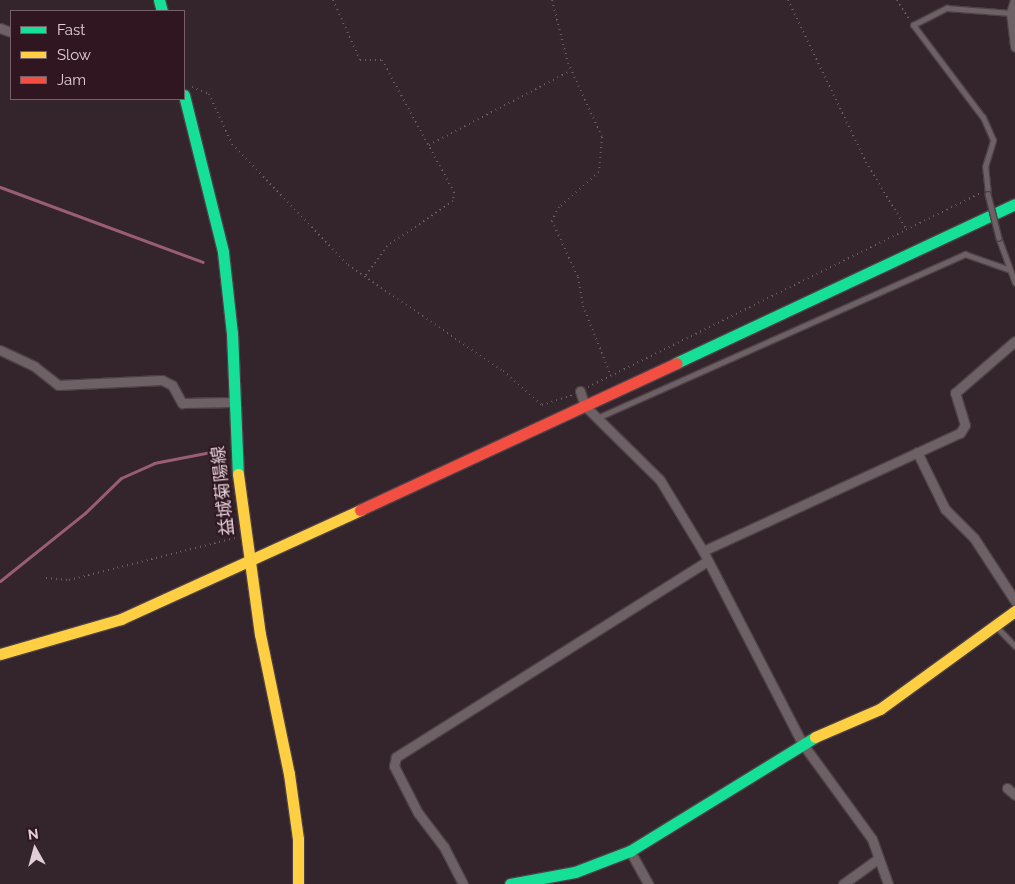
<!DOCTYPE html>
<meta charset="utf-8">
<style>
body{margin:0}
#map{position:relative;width:1015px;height:884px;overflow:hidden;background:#33252b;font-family:Raleway,"Noto Sans JP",sans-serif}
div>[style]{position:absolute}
.stream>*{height:3px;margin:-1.5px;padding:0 1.5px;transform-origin:1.5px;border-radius:1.5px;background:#995d76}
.path>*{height:2px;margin-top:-1px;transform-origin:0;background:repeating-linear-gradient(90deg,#695e62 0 1px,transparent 0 5px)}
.roads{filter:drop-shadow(1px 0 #4e4146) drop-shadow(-1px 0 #4e4146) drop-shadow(0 1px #4e4146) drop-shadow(0 -1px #4e4146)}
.lane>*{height:4.5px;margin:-2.25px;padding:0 2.25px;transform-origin:2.25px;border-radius:2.25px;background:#6e6166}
.street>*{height:9px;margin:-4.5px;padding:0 4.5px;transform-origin:4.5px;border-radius:4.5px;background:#6e6166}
.fast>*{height:11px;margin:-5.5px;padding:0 5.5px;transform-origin:5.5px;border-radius:5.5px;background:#16e098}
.slow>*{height:11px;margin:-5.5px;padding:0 5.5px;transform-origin:5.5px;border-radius:5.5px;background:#ffcf43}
.jam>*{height:11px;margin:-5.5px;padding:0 5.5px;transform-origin:5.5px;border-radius:5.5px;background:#f24e42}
.bridges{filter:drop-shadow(1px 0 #4e4146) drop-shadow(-1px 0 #4e4146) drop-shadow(0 1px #4e4146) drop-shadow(0 -1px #4e4146)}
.lane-bridge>*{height:4.5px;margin:-2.25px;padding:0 2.25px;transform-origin:2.25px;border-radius:2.25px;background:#6e6166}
span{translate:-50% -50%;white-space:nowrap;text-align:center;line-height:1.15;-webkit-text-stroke:4px #2f1620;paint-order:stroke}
.street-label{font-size:18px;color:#e1cfd5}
.legend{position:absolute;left:10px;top:10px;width:175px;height:90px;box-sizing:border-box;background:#2f1620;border:1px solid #766068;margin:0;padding:6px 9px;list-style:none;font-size:15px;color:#e1cfd5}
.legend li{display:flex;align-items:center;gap:10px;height:25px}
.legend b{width:25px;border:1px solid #766068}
.north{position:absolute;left:10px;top:824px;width:50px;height:50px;-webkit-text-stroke:4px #2f1620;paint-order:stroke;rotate:353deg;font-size:14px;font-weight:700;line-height:20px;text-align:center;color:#e1cfd5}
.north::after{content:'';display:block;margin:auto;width:18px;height:22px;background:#e1cfd5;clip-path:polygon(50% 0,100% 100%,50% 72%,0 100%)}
</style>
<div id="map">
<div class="stream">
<div style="left:0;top:187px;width:216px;rotate:20.3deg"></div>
<div style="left:0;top:581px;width:109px;rotate:-38.7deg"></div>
<div style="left:85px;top:513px;width:50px;rotate:-44.2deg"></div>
<div style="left:121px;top:478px;width:36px;rotate:-24deg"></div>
<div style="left:154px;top:463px;width:63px;rotate:-11deg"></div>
</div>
<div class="path">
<div style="left:333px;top:0;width:66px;rotate:65.8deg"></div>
<div style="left:360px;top:60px;width:22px"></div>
<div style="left:382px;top:60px;width:150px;rotate:61.4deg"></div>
<div style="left:454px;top:192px;width:9px;rotate:96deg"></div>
<div style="left:453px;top:201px;width:80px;rotate:145.7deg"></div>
<div style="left:387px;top:246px;width:37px;rotate:126deg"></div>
<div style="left:552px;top:0;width:65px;rotate:75.7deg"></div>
<div style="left:568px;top:63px;width:81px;rotate:65.3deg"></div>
<div style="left:602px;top:137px;width:35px;rotate:95deg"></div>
<div style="left:599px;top:172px;width:53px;rotate:138.8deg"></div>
<div style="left:559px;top:207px;width:16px;rotate:117deg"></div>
<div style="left:552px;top:221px;width:62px;rotate:65.1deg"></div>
<div style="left:578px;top:277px;width:29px;rotate:80deg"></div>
<div style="left:583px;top:306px;width:75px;rotate:68.2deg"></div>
<div style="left:788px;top:0;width:180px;rotate:64.3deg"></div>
<div style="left:866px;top:162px;width:79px;rotate:58.9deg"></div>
<div style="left:897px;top:0;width:22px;rotate:58deg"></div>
<div style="left:192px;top:87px;width:18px;rotate:22deg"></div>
<div style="left:209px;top:94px;width:55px;rotate:65.3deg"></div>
<div style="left:232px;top:144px;width:168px;rotate:46.2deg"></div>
<div style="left:348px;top:265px;width:188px;rotate:34.4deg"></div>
<div style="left:503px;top:371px;width:52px;rotate:41.1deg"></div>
<div style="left:542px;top:405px;width:32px;rotate:-18deg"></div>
<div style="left:429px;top:145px;width:159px;rotate:-27.7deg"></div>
<div style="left:588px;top:387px;width:437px;rotate:-26.3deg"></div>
<div style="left:46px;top:578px;width:23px;rotate:5deg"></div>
<div style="left:69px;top:580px;width:171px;rotate:-14.2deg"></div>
</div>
<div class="roads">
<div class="lane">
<div style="left:988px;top:194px;width:27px;rotate:-96deg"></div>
<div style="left:985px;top:167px;width:28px;rotate:-73deg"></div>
<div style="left:993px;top:140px;width:24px;rotate:-114deg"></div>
<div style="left:983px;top:118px;width:116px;rotate:-127deg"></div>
<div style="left:913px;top:25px;width:38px;rotate:-27deg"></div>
<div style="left:947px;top:8px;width:64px;rotate:4.5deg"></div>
<div style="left:999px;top:238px;width:47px;rotate:70deg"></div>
<div style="left:597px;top:418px;width:403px;rotate:-24deg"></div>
<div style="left:965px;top:254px;width:46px;rotate:19.2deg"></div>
<div style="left:996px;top:626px;width:28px;rotate:46deg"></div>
</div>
<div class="street">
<div style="left:1015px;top:0;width:14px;rotate:107deg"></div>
<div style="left:1011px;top:13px;width:34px;rotate:83deg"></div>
<div style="left:0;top:28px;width:12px;rotate:20deg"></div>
<div style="left:0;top:350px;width:38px;rotate:25deg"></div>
<div style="left:34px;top:366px;width:31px;rotate:38deg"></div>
<div style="left:58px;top:385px;width:104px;rotate:-2.8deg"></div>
<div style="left:162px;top:380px;width:11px;rotate:27deg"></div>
<div style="left:172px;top:385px;width:21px;rotate:61deg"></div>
<div style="left:182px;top:403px;width:51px;rotate:-1.1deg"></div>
<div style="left:580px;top:391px;width:16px;rotate:72deg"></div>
<div style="left:585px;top:406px;width:105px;rotate:44.6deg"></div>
<div style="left:660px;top:480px;width:83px;rotate:58.8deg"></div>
<div style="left:703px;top:551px;width:216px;rotate:62.7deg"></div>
<div style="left:802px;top:743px;width:119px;rotate:53.9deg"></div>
<div style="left:872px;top:839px;width:48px;rotate:70.4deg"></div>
<div style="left:917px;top:452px;width:64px;rotate:63.8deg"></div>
<div style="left:945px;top:509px;width:41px;rotate:45deg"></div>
<div style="left:974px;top:538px;width:75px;rotate:56.9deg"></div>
<div style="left:703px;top:551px;width:283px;rotate:-24.7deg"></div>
<div style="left:960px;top:433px;width:9px;rotate:-58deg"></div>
<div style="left:965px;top:425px;width:34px;rotate:-107deg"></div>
<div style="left:955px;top:393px;width:79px;rotate:-40.9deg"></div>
<div style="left:1007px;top:788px;width:11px;rotate:41deg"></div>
<div style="left:630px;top:851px;width:38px;rotate:61deg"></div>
<div style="left:463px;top:884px;width:42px;rotate:-117.2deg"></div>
<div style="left:444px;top:847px;width:43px;rotate:-127.4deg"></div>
<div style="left:418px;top:813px;width:53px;rotate:-117.1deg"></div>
<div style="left:394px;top:766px;width:9px;rotate:-77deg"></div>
<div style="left:396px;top:757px;width:366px;rotate:-32.2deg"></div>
<div style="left:843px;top:884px;width:44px;rotate:-35.8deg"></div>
</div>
<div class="fast">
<div style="left:159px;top:0;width:11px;rotate:75deg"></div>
<div style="left:184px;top:95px;width:162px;rotate:76deg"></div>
<div style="left:223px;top:252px;width:81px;rotate:83.7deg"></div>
<div style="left:232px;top:333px;width:141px;rotate:87.6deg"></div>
<div style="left:676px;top:363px;width:374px;rotate:-25.1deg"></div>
<div style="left:510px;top:884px;width:66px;rotate:-10.5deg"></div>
<div style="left:575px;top:872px;width:59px;rotate:-20.9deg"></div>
<div style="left:630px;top:851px;width:217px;rotate:-31.6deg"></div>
</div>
<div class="slow">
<div style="left:238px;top:474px;width:162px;rotate:82.2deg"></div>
<div style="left:260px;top:634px;width:143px;rotate:78.3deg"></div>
<div style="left:289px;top:774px;width:66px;rotate:82.1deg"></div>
<div style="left:298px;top:839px;width:45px;rotate:90deg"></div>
<div style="left:0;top:654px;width:126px;rotate:-16.1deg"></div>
<div style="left:121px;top:619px;width:263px;rotate:-24.5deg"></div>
<div style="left:815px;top:737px;width:71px;rotate:-23.3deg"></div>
<div style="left:880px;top:709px;width:167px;rotate:-36deg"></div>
</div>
<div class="jam">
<div style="left:360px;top:510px;width:349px;rotate:-24.9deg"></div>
</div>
</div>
<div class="bridges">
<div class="lane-bridge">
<div style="left:988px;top:194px;width:45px;rotate:76deg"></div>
</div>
</div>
<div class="street-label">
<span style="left:223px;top:491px;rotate:-96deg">益城菊陽線</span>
</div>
<ul class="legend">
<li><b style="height:6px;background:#16e098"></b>Fast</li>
<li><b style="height:6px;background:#ffcf43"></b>Slow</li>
<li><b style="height:6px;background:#f24e42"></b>Jam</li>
</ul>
<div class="north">N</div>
</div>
